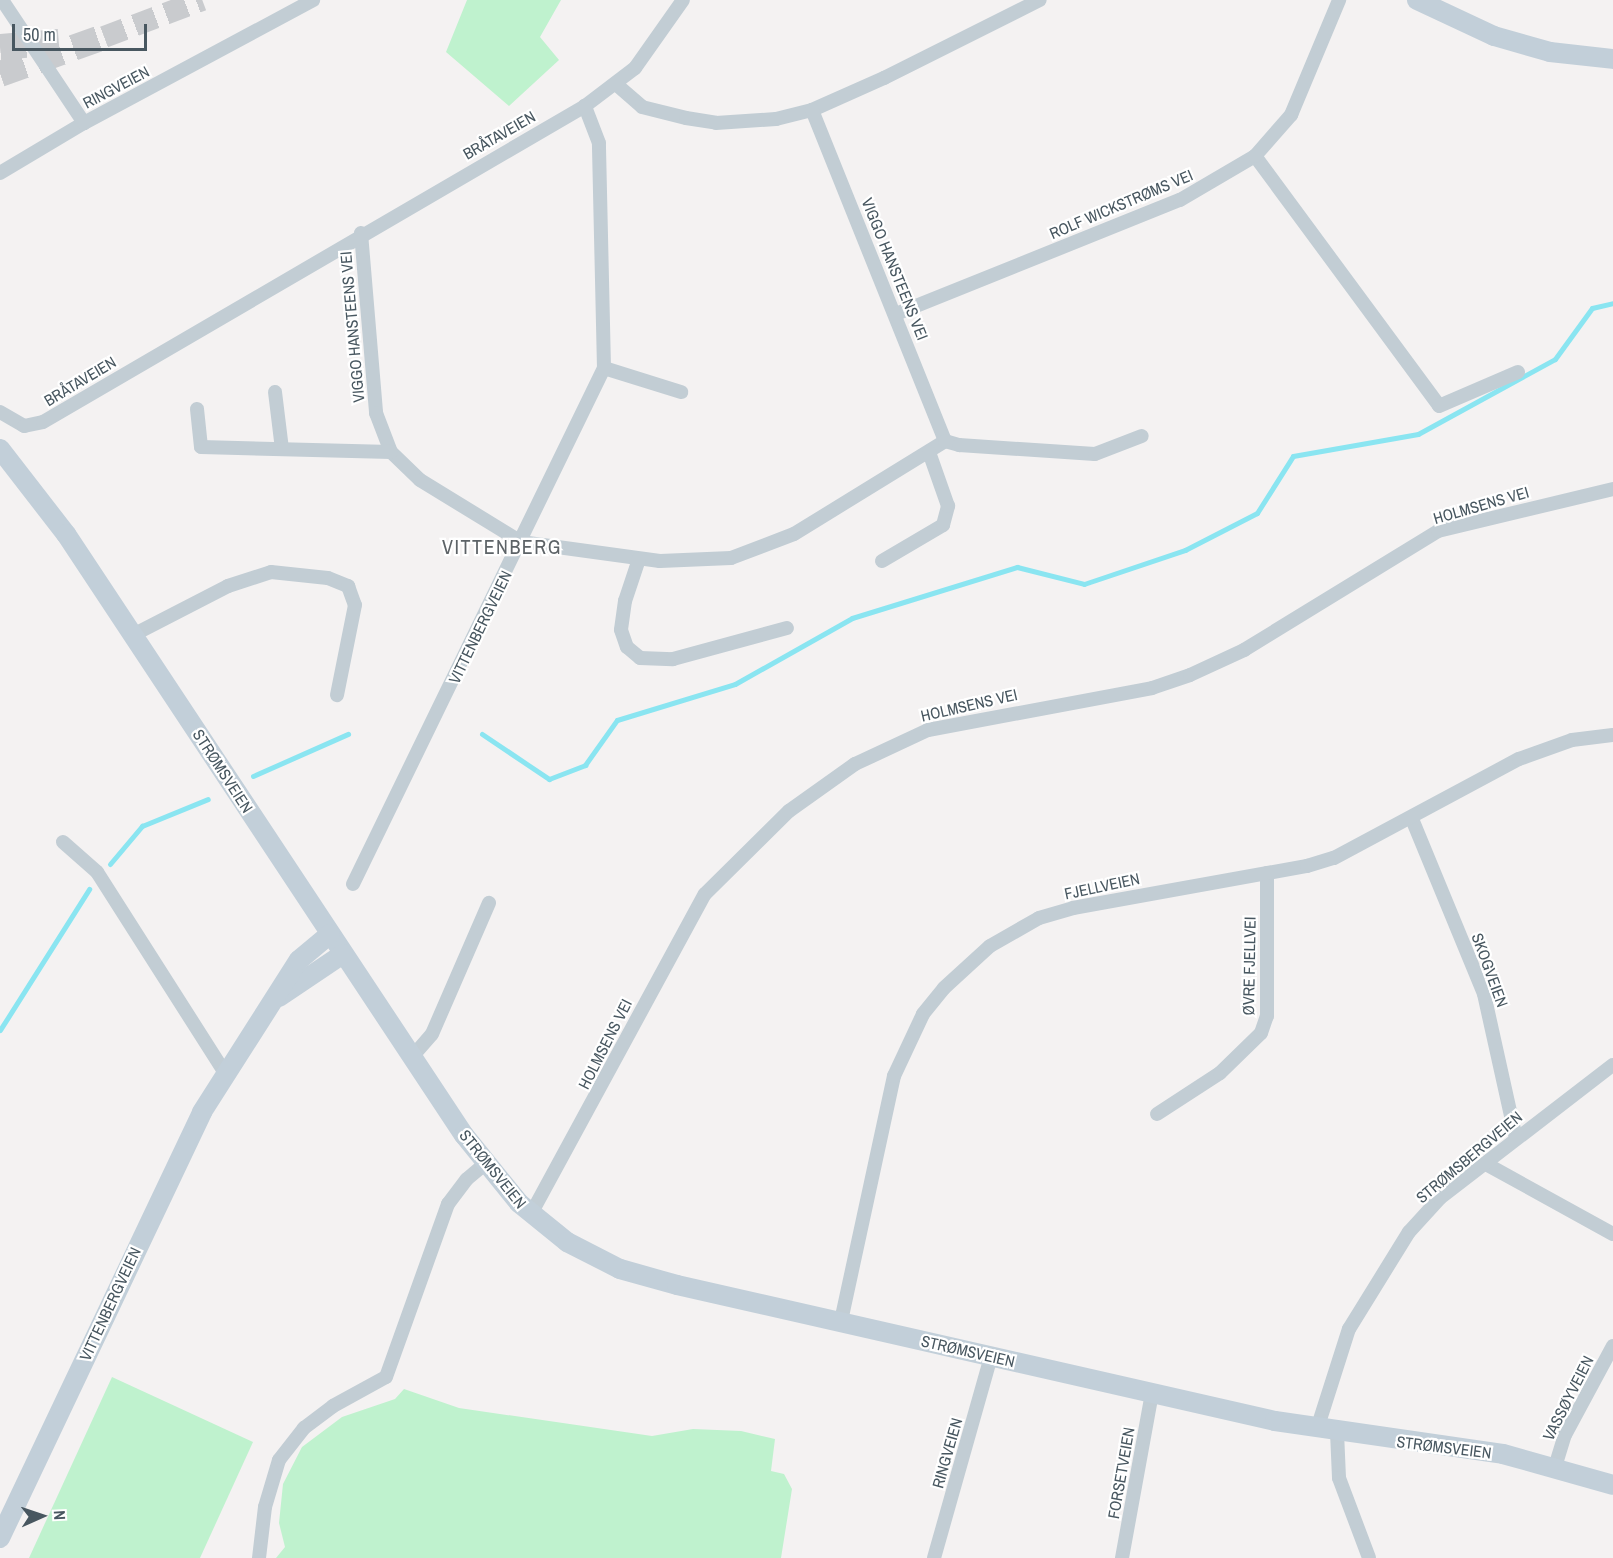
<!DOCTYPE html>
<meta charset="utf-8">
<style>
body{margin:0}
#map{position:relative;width:1613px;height:1558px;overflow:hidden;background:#f4f2f2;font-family:"Archivo Narrow",sans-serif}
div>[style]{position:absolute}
.green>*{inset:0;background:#bff2ce}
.stream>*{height:5px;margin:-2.5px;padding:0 2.5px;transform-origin:2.5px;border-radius:2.5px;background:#8ae5f1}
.primary-tunnel>*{height:22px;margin-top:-11px;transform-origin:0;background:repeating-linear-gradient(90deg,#c9cbce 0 22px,transparent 0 33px)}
.highway-tunnel>*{height:26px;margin-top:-13px;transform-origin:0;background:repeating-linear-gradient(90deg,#c9cbce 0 26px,transparent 0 39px)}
.street>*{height:14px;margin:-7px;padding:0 7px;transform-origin:7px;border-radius:7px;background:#c2cdd4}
.secondary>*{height:20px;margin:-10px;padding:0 10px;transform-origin:10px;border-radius:10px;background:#c2cfd9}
span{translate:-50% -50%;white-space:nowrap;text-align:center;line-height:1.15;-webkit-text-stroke:4.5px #fff;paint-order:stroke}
.street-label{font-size:16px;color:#485760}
.quarter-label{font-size:20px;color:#5d6367;letter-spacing:1.5px}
.north{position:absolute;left:12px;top:1486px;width:60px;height:60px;-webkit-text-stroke:4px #fff;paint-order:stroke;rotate:87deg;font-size:16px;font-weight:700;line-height:24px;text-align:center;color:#485760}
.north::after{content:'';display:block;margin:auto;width:21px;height:27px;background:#485760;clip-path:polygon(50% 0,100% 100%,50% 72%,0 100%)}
.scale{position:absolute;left:12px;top:24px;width:135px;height:27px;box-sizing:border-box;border:3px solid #485760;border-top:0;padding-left:8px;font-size:18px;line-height:21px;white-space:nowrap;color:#485760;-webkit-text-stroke:4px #fff;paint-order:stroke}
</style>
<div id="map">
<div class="green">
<div style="clip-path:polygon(467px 0,561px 0,540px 37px,559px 60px,509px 106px,446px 52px)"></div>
<div style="clip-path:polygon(112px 1377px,253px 1442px,200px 1558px,29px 1558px)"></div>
<div style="clip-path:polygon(404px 1389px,459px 1408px,652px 1436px,693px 1429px,741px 1431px,775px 1439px,771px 1471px,784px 1474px,792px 1489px,781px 1558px,276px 1558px,285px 1547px,279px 1523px,283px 1484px,302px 1447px,342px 1417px,395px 1399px)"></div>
</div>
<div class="stream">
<div style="left:482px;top:734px;width:81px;rotate:33.9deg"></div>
<div style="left:549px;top:779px;width:39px;rotate:-21deg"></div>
<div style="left:585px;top:765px;width:55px;rotate:-54.6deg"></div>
<div style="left:617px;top:720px;width:123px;rotate:-17deg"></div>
<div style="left:735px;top:684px;width:134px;rotate:-29.4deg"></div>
<div style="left:852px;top:618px;width:173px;rotate:-17.2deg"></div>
<div style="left:1017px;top:567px;width:69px;rotate:14.2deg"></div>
<div style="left:1084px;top:584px;width:107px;rotate:-18.6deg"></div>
<div style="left:1185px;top:550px;width:81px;rotate:-27.2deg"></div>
<div style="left:1257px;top:513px;width:67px;rotate:-57.7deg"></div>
<div style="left:1293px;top:456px;width:127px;rotate:-10deg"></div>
<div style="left:1418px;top:434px;width:156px;rotate:-28.7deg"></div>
<div style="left:1555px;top:359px;width:63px;rotate:-54deg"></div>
<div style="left:1592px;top:308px;width:22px;rotate:-13deg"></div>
<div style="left:253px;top:776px;width:104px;rotate:-23.9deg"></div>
<div style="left:110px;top:864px;width:50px;rotate:-49.9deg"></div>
<div style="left:142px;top:826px;width:71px;rotate:-22.2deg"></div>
<div style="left:0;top:1030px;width:167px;rotate:-57.7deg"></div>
</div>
<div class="primary-tunnel">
<div style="left:104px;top:37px;width:105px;rotate:-20.7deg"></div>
</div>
<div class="highway-tunnel">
<div style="left:0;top:47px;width:59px;rotate:-4.8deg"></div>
<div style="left:0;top:74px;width:110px;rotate:-19.6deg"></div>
</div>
<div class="street">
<div style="left:2px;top:0;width:148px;rotate:56.3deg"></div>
<div style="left:617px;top:85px;width:33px;rotate:41deg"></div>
<div style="left:642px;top:107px;width:45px;rotate:14deg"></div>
<div style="left:686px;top:118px;width:30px;rotate:9deg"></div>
<div style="left:716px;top:123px;width:60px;rotate:-3.8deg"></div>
<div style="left:776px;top:119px;width:37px;rotate:-14deg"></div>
<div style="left:812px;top:110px;width:79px;rotate:-24deg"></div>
<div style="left:884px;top:78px;width:174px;rotate:-26.6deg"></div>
<div style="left:812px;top:110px;width:357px;rotate:68.1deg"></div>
<div style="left:1255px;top:156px;width:310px;rotate:53.6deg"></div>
<div style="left:1439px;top:406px;width:86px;rotate:-23.3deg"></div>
<div style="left:0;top:173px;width:98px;rotate:-30.8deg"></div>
<div style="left:84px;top:123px;width:260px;rotate:-28.2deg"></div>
<div style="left:361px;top:233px;width:181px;rotate:85.2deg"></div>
<div style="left:376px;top:413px;width:42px;rotate:69deg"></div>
<div style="left:391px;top:452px;width:40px;rotate:44deg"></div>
<div style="left:420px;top:480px;width:119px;rotate:31.5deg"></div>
<div style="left:521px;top:542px;width:140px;rotate:7.8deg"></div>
<div style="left:660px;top:561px;width:71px;rotate:-2.4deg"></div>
<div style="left:731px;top:558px;width:67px;rotate:-20.9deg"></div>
<div style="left:794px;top:534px;width:177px;rotate:-31.6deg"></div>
<div style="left:896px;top:314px;width:306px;rotate:-21.9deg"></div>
<div style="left:1180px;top:200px;width:87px;rotate:-30.4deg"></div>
<div style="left:1255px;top:156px;width:55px;rotate:-48.7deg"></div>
<div style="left:1291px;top:115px;width:125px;rotate:-67.3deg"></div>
<div style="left:604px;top:368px;width:81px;rotate:17.3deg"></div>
<div style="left:275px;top:392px;width:57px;rotate:83deg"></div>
<div style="left:197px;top:409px;width:38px;rotate:84deg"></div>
<div style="left:201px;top:447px;width:190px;rotate:1.5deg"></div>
<div style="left:0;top:412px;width:28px;rotate:30deg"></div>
<div style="left:24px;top:426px;width:19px;rotate:-12deg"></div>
<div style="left:43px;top:422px;width:627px;rotate:-30.24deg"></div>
<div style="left:585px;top:106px;width:63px;rotate:-37.2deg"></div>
<div style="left:635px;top:68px;width:83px;rotate:-54.8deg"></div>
<div style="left:945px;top:441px;width:15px;rotate:16deg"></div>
<div style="left:959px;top:445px;width:136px;rotate:3.8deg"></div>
<div style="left:1095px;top:454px;width:50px;rotate:-21deg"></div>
<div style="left:639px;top:559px;width:44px;rotate:108.4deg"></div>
<div style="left:625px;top:601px;width:29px;rotate:98deg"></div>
<div style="left:621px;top:630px;width:18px;rotate:71deg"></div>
<div style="left:627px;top:647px;width:17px;rotate:40deg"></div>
<div style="left:640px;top:658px;width:33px;rotate:2deg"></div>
<div style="left:673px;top:659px;width:118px;rotate:-15.2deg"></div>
<div style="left:882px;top:561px;width:71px;rotate:-30.5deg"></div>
<div style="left:943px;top:525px;width:20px;rotate:-75deg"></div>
<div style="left:948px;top:506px;width:57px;rotate:-109.4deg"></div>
<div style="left:133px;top:635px;width:107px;rotate:-27.3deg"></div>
<div style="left:228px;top:586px;width:45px;rotate:-18deg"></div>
<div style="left:271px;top:572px;width:57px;rotate:6deg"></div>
<div style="left:328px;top:578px;width:22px;rotate:22deg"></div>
<div style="left:348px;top:586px;width:20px;rotate:70deg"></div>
<div style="left:355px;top:605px;width:92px;rotate:101.3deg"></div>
<div style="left:1412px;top:819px;width:189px;rotate:67.6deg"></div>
<div style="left:1484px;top:994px;width:148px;rotate:77.5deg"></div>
<div style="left:63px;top:842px;width:45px;rotate:41.4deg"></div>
<div style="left:97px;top:872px;width:238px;rotate:57.5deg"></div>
<div style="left:353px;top:884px;width:574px;rotate:-64.06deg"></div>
<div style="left:604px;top:368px;width:225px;rotate:-91.3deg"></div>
<div style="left:599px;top:143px;width:40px;rotate:-111deg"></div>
<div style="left:412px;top:1057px;width:30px;rotate:-49deg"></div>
<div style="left:432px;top:1034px;width:143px;rotate:-66.5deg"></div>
<div style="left:1157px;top:1114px;width:75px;rotate:-33.1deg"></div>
<div style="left:1220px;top:1073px;width:57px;rotate:-44.3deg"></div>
<div style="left:1261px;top:1033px;width:18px;rotate:-71deg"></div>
<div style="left:1267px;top:1016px;width:143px;rotate:-90deg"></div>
<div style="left:1486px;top:1164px;width:145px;rotate:28.9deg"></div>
<div style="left:531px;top:1214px;width:364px;rotate:-61.5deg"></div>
<div style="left:705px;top:894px;width:118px;rotate:-44.7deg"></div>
<div style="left:789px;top:811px;width:81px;rotate:-35.5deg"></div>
<div style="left:855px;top:764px;width:81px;rotate:-25deg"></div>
<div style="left:928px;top:730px;width:228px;rotate:-10.6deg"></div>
<div style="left:1152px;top:688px;width:40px;rotate:-18.9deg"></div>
<div style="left:1190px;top:675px;width:60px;rotate:-24.8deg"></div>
<div style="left:1244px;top:650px;width:228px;rotate:-31.5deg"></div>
<div style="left:1438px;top:531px;width:180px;rotate:-13.5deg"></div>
<div style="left:841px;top:1321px;width:251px;rotate:-77.8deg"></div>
<div style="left:894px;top:1076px;width:68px;rotate:-64.9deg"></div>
<div style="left:923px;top:1014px;width:33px;rotate:-51deg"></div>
<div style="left:944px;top:988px;width:62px;rotate:-42.4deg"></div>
<div style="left:990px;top:946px;width:56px;rotate:-29.7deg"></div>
<div style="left:1039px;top:918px;width:35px;rotate:-16deg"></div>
<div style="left:1073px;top:908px;width:238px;rotate:-10.2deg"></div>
<div style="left:1307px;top:866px;width:28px;rotate:-17deg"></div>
<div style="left:1334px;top:858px;width:210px;rotate:-28.2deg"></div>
<div style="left:1519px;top:759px;width:56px;rotate:-19.7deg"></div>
<div style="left:1572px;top:740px;width:41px;rotate:-7deg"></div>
<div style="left:1317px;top:1429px;width:105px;rotate:-72.3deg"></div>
<div style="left:1349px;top:1329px;width:114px;rotate:-58.3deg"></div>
<div style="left:1409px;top:1232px;width:46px;rotate:-47.6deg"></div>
<div style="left:1440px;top:1198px;width:218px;rotate:-37.6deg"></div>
<div style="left:1337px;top:1432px;width:46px;rotate:87.5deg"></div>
<div style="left:1339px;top:1478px;width:85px;rotate:69.4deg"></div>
<div style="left:1555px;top:1467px;width:34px;rotate:-73deg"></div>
<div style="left:1565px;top:1435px;width:101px;rotate:-61.7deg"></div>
<div style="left:259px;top:1558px;width:51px;rotate:-83.3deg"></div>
<div style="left:265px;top:1507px;width:49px;rotate:-73.4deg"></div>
<div style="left:279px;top:1460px;width:41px;rotate:-52deg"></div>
<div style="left:304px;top:1428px;width:36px;rotate:-37deg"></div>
<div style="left:333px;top:1406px;width:60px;rotate:-28.7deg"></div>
<div style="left:386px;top:1377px;width:184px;rotate:-70.3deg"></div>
<div style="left:448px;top:1204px;width:31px;rotate:-53deg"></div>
<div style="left:467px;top:1179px;width:23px;rotate:-40deg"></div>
<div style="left:934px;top:1558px;width:210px;rotate:-74.2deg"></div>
<div style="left:1122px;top:1558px;width:168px;rotate:-79.7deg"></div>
</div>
<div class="secondary">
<div style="left:1417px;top:0;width:85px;rotate:25.1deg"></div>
<div style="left:1494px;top:36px;width:58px;rotate:15.9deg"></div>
<div style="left:1550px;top:52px;width:63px;rotate:6.3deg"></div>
<div style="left:0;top:449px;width:108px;rotate:52.2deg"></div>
<div style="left:66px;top:534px;width:721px;rotate:56.49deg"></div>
<div style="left:464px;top:1135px;width:87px;rotate:51deg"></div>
<div style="left:519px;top:1203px;width:62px;rotate:39.1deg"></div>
<div style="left:567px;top:1242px;width:59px;rotate:27deg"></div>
<div style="left:620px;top:1269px;width:59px;rotate:15.7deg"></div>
<div style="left:677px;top:1285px;width:613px;rotate:12.81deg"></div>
<div style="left:1275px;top:1421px;width:230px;rotate:8.2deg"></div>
<div style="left:1503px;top:1454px;width:114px;rotate:15.7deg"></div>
<div style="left:279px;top:997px;width:77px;rotate:-33.9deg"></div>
<div style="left:0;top:1538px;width:471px;rotate:-64.6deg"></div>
<div style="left:202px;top:1112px;width:180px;rotate:-57.5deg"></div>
<div style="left:299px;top:960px;width:40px;rotate:-40deg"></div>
</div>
<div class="street-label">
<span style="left:116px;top:87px;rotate:-28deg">RINGVEIEN</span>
<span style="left:499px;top:135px;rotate:-30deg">BRÅTAVEIEN</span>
<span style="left:1121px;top:204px;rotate:-23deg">ROLF WICKSTRØMS VEI</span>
<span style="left:895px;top:269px;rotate:68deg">VIGGO HANSTEENS VEI</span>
<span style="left:352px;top:327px;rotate:-95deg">VIGGO HANSTEENS VEI</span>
<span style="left:80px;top:381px;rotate:-31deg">BRÅTAVEIEN</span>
<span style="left:1481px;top:505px;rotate:-16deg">HOLMSENS VEI</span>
<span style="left:480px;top:627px;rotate:-64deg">VITTENBERGVEIEN</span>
<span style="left:969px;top:705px;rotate:-13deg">HOLMSENS VEI</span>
<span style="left:223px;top:771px;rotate:57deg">STRØMSVEIEN</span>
<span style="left:1102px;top:886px;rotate:-12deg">FJELLVEIEN</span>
<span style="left:1249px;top:966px;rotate:-89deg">ØVRE FJELLVEI</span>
<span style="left:1490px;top:970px;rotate:70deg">SKOGVEIEN</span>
<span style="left:605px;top:1044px;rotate:-63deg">HOLMSENS VEI</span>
<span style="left:1469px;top:1157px;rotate:-40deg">STRØMSBERGVEIEN</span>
<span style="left:493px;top:1169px;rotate:51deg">STRØMSVEIEN</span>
<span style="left:110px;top:1304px;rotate:-65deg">VITTENBERGVEIEN</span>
<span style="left:968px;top:1351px;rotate:13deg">STRØMSVEIEN</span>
<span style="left:1568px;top:1398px;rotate:-63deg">VASSØYVEIEN</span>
<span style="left:1444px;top:1447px;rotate:7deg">STRØMSVEIEN</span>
<span style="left:947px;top:1453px;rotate:-74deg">RINGVEIEN</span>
<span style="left:1121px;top:1473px;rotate:-80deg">FORSETVEIEN</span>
</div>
<div class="quarter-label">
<span style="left:502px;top:546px">VITTENBERG</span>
</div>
<div class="north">N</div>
<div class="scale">50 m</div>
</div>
